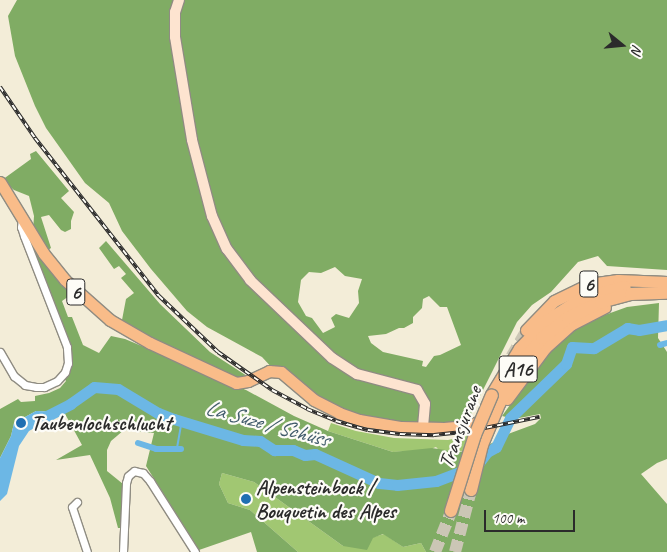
<!DOCTYPE html>
<meta charset="utf-8">
<style>
body{margin:0}
#map{position:relative;width:667px;height:552px;overflow:hidden;background:#f3edd8;font-family:Caveat,sans-serif}
div>[style]{position:absolute}
.green>*{inset:0;background:#a1c772}
.forest>*{inset:0;background:#80ac64}
.water>*{inset:0;background:#6cb7e5}
.stream>*{height:2px;margin:-1px;padding:0 1px;transform-origin:1px;border-radius:1px;background:#6cb7e5}
.canal>*{height:6px;margin:-3px;padding:0 3px;transform-origin:3px;border-radius:3px;background:#6cb7e5}
.river>*{height:11px;margin:-5.5px;padding:0 5.5px;transform-origin:5.5px;border-radius:5.5px;background:#6cb7e5}
.primary-tunnel>*{height:11px;margin-top:-5.5px;transform-origin:0;background:repeating-linear-gradient(90deg,#cbc6b5 0 11px,transparent 0 16.5px)}
.highway-tunnel>*{height:12px;margin-top:-6px;transform-origin:0;background:repeating-linear-gradient(90deg,#cbc6b5 0 12px,transparent 0 18px)}
.roads{filter:drop-shadow(1px 0 #8f8c82) drop-shadow(-1px 0 #8f8c82) drop-shadow(0 1px #8f8c82) drop-shadow(0 -1px #8f8c82)}
.street>*{height:7px;margin:-3.5px;padding:0 3.5px;transform-origin:3.5px;border-radius:3.5px;background:#fff}
.secondary>*{height:10px;margin:-5px;padding:0 5px;transform-origin:5px;border-radius:5px;background:#fde4d0}
.primary>*{height:11px;margin:-5.5px;padding:0 5.5px;transform-origin:5.5px;border-radius:5.5px;background:#f9bc89}
.highway>*{height:12px;margin:-6px;padding:0 6px;transform-origin:6px;border-radius:6px;background:#f9bc89}
.rail>*{height:4px;margin-top:-2px;transform-origin:0;background:repeating-linear-gradient(90deg,#fdfcf7 0 5.5px,#2b2b2b 0 11px);box-sizing:border-box;border-block:1px solid #2b2b2b}
.bridges{filter:drop-shadow(1px 0 #8f8c82) drop-shadow(-1px 0 #8f8c82) drop-shadow(0 1px #8f8c82) drop-shadow(0 -1px #8f8c82)}
.highway-bridge>*{height:12px;margin:-6px;padding:0 6px;transform-origin:6px;border-radius:6px;background:#f9bc89}
.dots>*{width:14px;height:14px;translate:-50% -50%;box-sizing:border-box;border:2px solid #fdfcf7;border-radius:50%}
span{translate:-50% -50%;white-space:nowrap;text-align:center;line-height:1.15;-webkit-text-stroke:4.5px #fdfcf7;paint-order:stroke}
.shield-label span{padding:1px 4px;background:#fdfcf7;border:1px solid;border-radius:4px;-webkit-text-stroke-width:0}
.shield-label{font-size:20px;color:#2b2b2b;font-weight:700}
.poi-label{font-size:21px;color:#2b2b2b;font-weight:700}
.left{translate:0 -50%;text-align:left}
.street-label{font-size:21px;color:#2b2b2b}
.water-label{font-size:22px;color:#425c6c;font-style:italic}
.north{position:absolute;left:597px;top:20px;width:50px;height:50px;-webkit-text-stroke:4px #fdfcf7;paint-order:stroke;rotate:107deg;font-size:14px;font-weight:700;line-height:20px;text-align:center;color:#2b2b2b}
.north::after{content:'';display:block;margin:auto;width:18px;height:22px;background:#2b2b2b;clip-path:polygon(50% 0,100% 100%,50% 72%,0 100%)}
.scale{position:absolute;left:484px;top:510px;width:91px;height:22px;box-sizing:border-box;border:2px solid #2b2b2b;border-top:0;padding-left:6px;font-size:15px;line-height:18px;white-space:nowrap;color:#2b2b2b;-webkit-text-stroke:4px #fdfcf7;paint-order:stroke}
</style>
<div id="map">
<div class="green">
<div style="clip-path:polygon(331px 423px,356px 431px,394px 438px,448px 440px,469px 435px,463px 451px,439px 450px,436px 447px,428px 450px,393px 452px,328px 431px)"></div>
<div style="clip-path:polygon(222px 473px,254px 482px,343px 546px,384px 534px,403px 547px,421px 543px,426px 552px,298px 552px,250px 510px,228px 503px,219px 484px)"></div>
</div>
<div class="forest">
<div style="clip-path:polygon(evenodd,17px 0,667px 0,667px 270px,607px 266px,598px 256px,578px 262px,551px 292px,532px 305px,517px 322px,469px 418px,423px 428px,359px 420px,275px 371px,262px 357px,207px 327px,187px 311px,151px 269px,122px 231px,109px 203px,85px 183px,46px 128px,35px 106px,15px 56px,8px 16px,17px 0,335px 267px,345px 276px,362px 279px,358px 291px,359px 303px,349px 318px,336px 314px,331px 318px,335px 327px,323px 333px,312px 318px,306px 316px,298px 302px,301px 280px,309px 272px,321px 273px,335px 267px,17px 0,429px 296px,440px 307px,447px 307px,461px 345px,440px 355px,434px 356px,426px 367px,422px 366px,423px 361px,383px 352px,371px 343px,368px 336px,386px 334px,399px 328px,404px 328px,413px 323px,413px 317px,422px 308px,423px 299px,429px 296px)"></div>
<div style="clip-path:polygon(36px 151px,69px 191px,61px 198px,74px 212px,71px 221px,71px 229px,65px 232px,61px 230px,49px 215px,41px 217px,51px 248px,48px 250px,33px 231px,34px 216px,29px 196px,14px 190px,2px 180px,31px 159px,30px 154px)"></div>
<div style="clip-path:polygon(106px 241px,160px 304px,210px 352px,247px 376px,235px 378px,142px 334px,122px 320px,126px 299px,134px 293px,121px 278px,126px 274px,119px 266px,114px 269px,99px 248px)"></div>
<div style="clip-path:polygon(30px 247px,72px 294px,62px 301px,68px 317px,72px 317px,83px 345px,99px 353px,111px 336px,125px 339px,246px 390px,294px 416px,328px 431px,393px 452px,432px 448px,459px 452px,485px 447px,508px 434px,535px 424px,541px 418px,540px 414px,514px 419px,502px 416px,538px 366px,558px 343px,577px 329px,602px 316px,627px 307px,659px 303px,658px 338px,667px 352px,667px 459px,657px 463px,641px 474px,667px 504px,667px 552px,426px 552px,421px 543px,403px 547px,383px 534px,373px 538px,367px 550px,343px 546px,254px 482px,222px 473px,219px 484px,228px 503px,250px 510px,298px 552px,257px 552px,251px 532px,199px 550px,146px 466px,154px 433px,124px 430px,111px 441px,107px 450px,107px 471px,123px 484px,121px 528px,118px 528px,110px 498px,90px 455px,56px 460px,82px 445px,64px 412px,36px 411px,14px 423px,11px 436px,0 458px,0 409px,18px 399px,21px 402px,35px 401px,35px 396px,49px 393px,60px 388px,66px 381px,64px 378px,71px 363px)"></div>
</div>
<div class="water">
<div style="clip-path:polygon(36px 411px,64px 412px,29px 431px,19px 446px,7px 494px,0 501px,0 458px,11px 436px,14px 423px)"></div>
</div>
<div class="stream">
<div style="left:177px;top:448px;width:27px;rotate:-80deg"></div>
</div>
<div class="canal">
<div style="left:660px;top:345px;width:7px;rotate:-16deg"></div>
<div style="left:138px;top:443px;width:19px;rotate:18deg"></div>
<div style="left:156px;top:449px;width:25px"></div>
</div>
<div class="river">
<div style="left:41px;top:419px;width:33px;rotate:-27deg"></div>
<div style="left:70px;top:404px;width:29px;rotate:-35deg"></div>
<div style="left:94px;top:387px;width:24px;rotate:5deg"></div>
<div style="left:118px;top:389px;width:47px;rotate:31deg"></div>
<div style="left:158px;top:413px;width:17px;rotate:21deg"></div>
<div style="left:174px;top:419px;width:72px;rotate:16.9deg"></div>
<div style="left:243px;top:440px;width:17px;rotate:3deg"></div>
<div style="left:260px;top:441px;width:17px;rotate:33deg"></div>
<div style="left:274px;top:450px;width:19px"></div>
<div style="left:293px;top:450px;width:13px;rotate:23deg"></div>
<div style="left:305px;top:455px;width:10px;rotate:-6deg"></div>
<div style="left:315px;top:454px;width:70px;rotate:24.4deg"></div>
<div style="left:379px;top:483px;width:18px;rotate:6deg"></div>
<div style="left:397px;top:485px;width:39px;rotate:-6deg"></div>
<div style="left:436px;top:481px;width:39px;rotate:-21deg"></div>
<div style="left:472px;top:467px;width:7px;rotate:-27deg"></div>
<div style="left:478px;top:464px;width:15px;rotate:-53deg"></div>
<div style="left:487px;top:452px;width:10px;rotate:-29deg"></div>
<div style="left:496px;top:447px;width:32px;rotate:-64deg"></div>
<div style="left:510px;top:418px;width:78px;rotate:-44deg"></div>
<div style="left:566px;top:364px;width:18px;rotate:-71deg"></div>
<div style="left:572px;top:347px;width:22px;rotate:3deg"></div>
<div style="left:594px;top:348px;width:39px;rotate:-31deg"></div>
<div style="left:627px;top:328px;width:12px;rotate:9deg"></div>
<div style="left:639px;top:330px;width:28px;rotate:-10deg"></div>
</div>
<div class="primary-tunnel">
<div style="left:511px;top:356px;width:30px;rotate:-60deg"></div>
</div>
<div class="highway-tunnel">
<div style="left:435px;top:552px;width:43px;rotate:-68.2deg"></div>
<div style="left:455px;top:552px;width:64px;rotate:-75.5deg"></div>
</div>
<div class="roads">
<div class="street">
<div style="left:0;top:352px;width:28px;rotate:60deg"></div>
<div style="left:14px;top:376px;width:14px;rotate:39deg"></div>
<div style="left:25px;top:385px;width:11px;rotate:10deg"></div>
<div style="left:36px;top:387px;width:8px"></div>
<div style="left:44px;top:387px;width:14px;rotate:-25deg"></div>
<div style="left:57px;top:381px;width:12px;rotate:-48deg"></div>
<div style="left:65px;top:372px;width:9px;rotate:-72deg"></div>
<div style="left:68px;top:363px;width:16px;rotate:-94deg"></div>
<div style="left:67px;top:347px;width:119px;rotate:-111.2deg"></div>
<div style="left:24px;top:236px;width:9px;rotate:-108deg"></div>
<div style="left:21px;top:227px;width:8px;rotate:-83deg"></div>
<div style="left:77px;top:502px;width:7px;rotate:135deg"></div>
<div style="left:72px;top:507px;width:47px;rotate:71.6deg"></div>
<div style="left:123px;top:552px;width:69px;rotate:-87.5deg"></div>
<div style="left:126px;top:483px;width:7px;rotate:-74deg"></div>
<div style="left:128px;top:476px;width:8px;rotate:-40deg"></div>
<div style="left:134px;top:471px;width:9px;rotate:13deg"></div>
<div style="left:143px;top:473px;width:11px;rotate:49deg"></div>
<div style="left:150px;top:481px;width:84px;rotate:57.6deg"></div>
</div>
<div class="secondary">
<div style="left:179px;top:0;width:13px;rotate:108deg"></div>
<div style="left:175px;top:12px;width:25px;rotate:90deg"></div>
<div style="left:175px;top:37px;width:104px;rotate:80.6deg"></div>
<div style="left:192px;top:140px;width:79px;rotate:75.3deg"></div>
<div style="left:212px;top:216px;width:36px;rotate:66deg"></div>
<div style="left:227px;top:249px;width:39px;rotate:53deg"></div>
<div style="left:250px;top:280px;width:113px;rotate:43.6deg"></div>
<div style="left:332px;top:358px;width:30px;rotate:33deg"></div>
<div style="left:357px;top:374px;width:62px;rotate:14.9deg"></div>
<div style="left:417px;top:390px;width:16px;rotate:60deg"></div>
<div style="left:425px;top:404px;width:24px;rotate:95deg"></div>
</div>
<div class="primary">
<div style="left:0;top:182px;width:84px;rotate:58.6deg"></div>
<div style="left:44px;top:254px;width:33px;rotate:51deg"></div>
<div style="left:65px;top:280px;width:60px;rotate:41.6deg"></div>
<div style="left:110px;top:320px;width:46px;rotate:29.9deg"></div>
<div style="left:150px;top:343px;width:95px;rotate:24.9deg"></div>
<div style="left:236px;top:383px;width:12px;rotate:-9deg"></div>
<div style="left:248px;top:381px;width:23px;rotate:-25deg"></div>
<div style="left:269px;top:371px;width:12px;rotate:5deg"></div>
<div style="left:281px;top:372px;width:43px;rotate:40.3deg"></div>
<div style="left:314px;top:400px;width:28px;rotate:27deg"></div>
<div style="left:339px;top:413px;width:21px;rotate:19deg"></div>
<div style="left:359px;top:420px;width:43px;rotate:9.5deg"></div>
<div style="left:401px;top:427px;width:43px;rotate:1.3deg"></div>
<div style="left:444px;top:428px;width:25px;rotate:-5deg"></div>
<div style="left:469px;top:426px;width:19px;rotate:-25deg"></div>
<div style="left:526px;top:330px;width:40px;rotate:-46deg"></div>
<div style="left:554px;top:301px;width:39px;rotate:-26deg"></div>
<div style="left:589px;top:284px;width:29px;rotate:-8deg"></div>
<div style="left:618px;top:280px;width:49px;rotate:2.3deg"></div>
<div style="left:507px;top:399px;width:64px;rotate:-53.3deg"></div>
<div style="left:545px;top:348px;width:36px;rotate:-42deg"></div>
<div style="left:572px;top:324px;width:37px;rotate:-27deg"></div>
</div>
<div class="highway">
<div style="left:492px;top:395px;width:54px;rotate:-58.7deg"></div>
<div style="left:520px;top:349px;width:39px;rotate:-46deg"></div>
<div style="left:547px;top:321px;width:43px;rotate:-32.6deg"></div>
<div style="left:583px;top:298px;width:43px;rotate:-14.7deg"></div>
<div style="left:471px;top:490px;width:46px;rotate:-76.3deg"></div>
<div style="left:482px;top:445px;width:44px;rotate:-67.5deg"></div>
<div style="left:499px;top:404px;width:46px;rotate:-61.2deg"></div>
<div style="left:521px;top:364px;width:33px;rotate:-51deg"></div>
<div style="left:542px;top:338px;width:33px;rotate:-38deg"></div>
<div style="left:568px;top:318px;width:37px;rotate:-26deg"></div>
<div style="left:601px;top:302px;width:31px;rotate:-15deg"></div>
<div style="left:631px;top:294px;width:35px;rotate:-2deg"></div>
</div>
</div>
<div class="rail">
<div style="left:0;top:87px;width:62px;rotate:55.5deg"></div>
<div style="left:35px;top:138px;width:201px;rotate:51.9deg"></div>
<div style="left:159px;top:296px;width:81px;rotate:43.5deg"></div>
<div style="left:218px;top:352px;width:66px;rotate:35.1deg"></div>
<div style="left:272px;top:390px;width:40px;rotate:28deg"></div>
<div style="left:307px;top:409px;width:31px;rotate:22deg"></div>
<div style="left:336px;top:421px;width:33px;rotate:16deg"></div>
<div style="left:368px;top:430px;width:32px;rotate:7deg"></div>
<div style="left:400px;top:434px;width:34px;rotate:2deg"></div>
<div style="left:434px;top:435px;width:31px;rotate:-6deg"></div>
<div style="left:465px;top:432px;width:76px;rotate:-11.5deg"></div>
</div>
<div class="bridges">
<div class="highway-bridge">
<div style="left:451px;top:511px;width:80px;rotate:-72.5deg"></div>
<div style="left:475px;top:435px;width:43px;rotate:-67deg"></div>
</div>
</div>
<div class="dots">
<div style="left:21px;top:423px;background:#1f6fb2"></div>
<div style="left:246px;top:499px;background:#1f6fb2"></div>
</div>
<div class="shield-label">
<span style="left:589px;top:284px">6</span>
<span style="left:76px;top:292px">6</span>
<span style="left:518px;top:369px">A16</span>
</div>
<div class="poi-label">
<span class="left" style="left:31px;top:423px">Taubenlochschlucht</span>
<span class="left" style="left:256px;top:499px">Alpensteinbock /<br>Bouquetin des Alpes</span>
</div>
<div class="street-label">
<span style="left:460px;top:427px;rotate:-69deg">Transjurane</span>
</div>
<div class="water-label">
<span style="left:267px;top:424px;rotate:15deg">La Suze / Schüss</span>
</div>
<div class="north">N</div>
<div class="scale">100 m</div>
</div>
